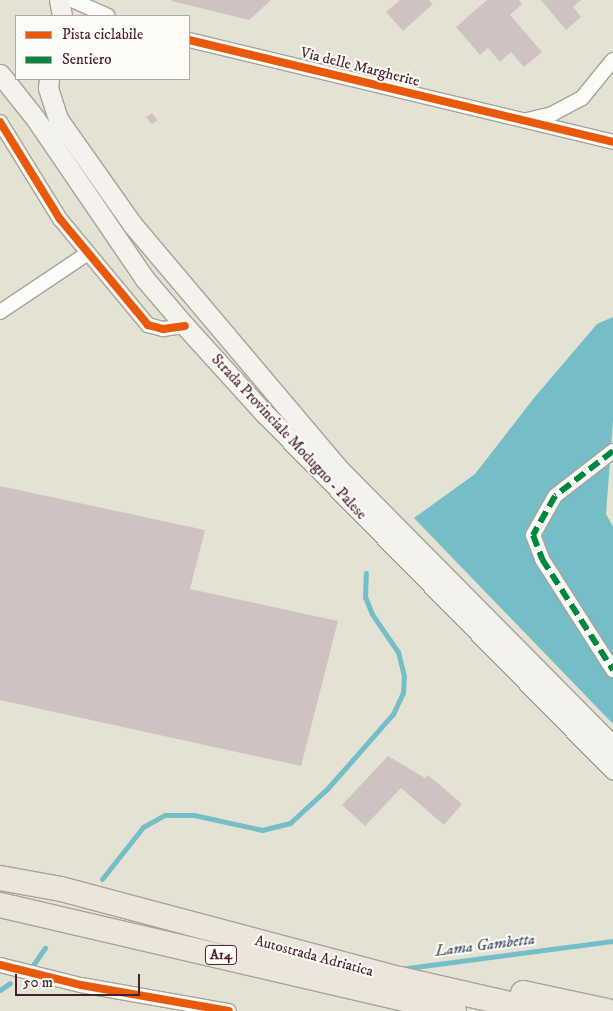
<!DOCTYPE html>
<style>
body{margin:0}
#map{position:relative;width:613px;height:1011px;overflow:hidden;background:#e4e2d3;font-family:"IM FELL DW Pica",serif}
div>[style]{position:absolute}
.water>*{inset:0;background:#75bec8}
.stream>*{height:5px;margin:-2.5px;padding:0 2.5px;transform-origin:2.5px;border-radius:2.5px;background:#75bec8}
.building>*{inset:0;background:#d1c2c2;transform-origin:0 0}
.roads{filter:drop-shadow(1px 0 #a9a29b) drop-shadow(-1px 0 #a9a29b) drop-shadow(0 1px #a9a29b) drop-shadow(0 -1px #a9a29b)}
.street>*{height:14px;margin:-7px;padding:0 7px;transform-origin:7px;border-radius:7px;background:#fbfbf8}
.secondary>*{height:19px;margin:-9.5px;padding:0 9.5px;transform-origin:9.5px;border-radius:9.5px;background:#f4f2ed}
.highway>*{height:24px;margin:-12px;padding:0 12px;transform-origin:12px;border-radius:12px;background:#ece5dc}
.quiet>*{height:6px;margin-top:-3px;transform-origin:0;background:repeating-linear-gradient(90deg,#00873e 0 12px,transparent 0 18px)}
.cycleway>*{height:8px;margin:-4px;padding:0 4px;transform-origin:4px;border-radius:4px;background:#e8590c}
span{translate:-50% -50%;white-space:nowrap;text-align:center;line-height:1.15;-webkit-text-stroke:4px #fdfcf7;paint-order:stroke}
.shield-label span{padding:1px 4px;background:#fdfcf7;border:1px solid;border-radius:4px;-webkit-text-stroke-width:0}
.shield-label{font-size:14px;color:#4a1f2b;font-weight:700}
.street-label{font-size:15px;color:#4a1f2b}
.water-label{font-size:16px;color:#485868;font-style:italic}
.legend{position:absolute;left:15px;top:15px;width:175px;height:65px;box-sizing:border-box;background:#fdfcf7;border:1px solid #b5a4a5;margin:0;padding:6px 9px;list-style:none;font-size:15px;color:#4a1f2b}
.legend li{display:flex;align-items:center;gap:10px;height:25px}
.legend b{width:25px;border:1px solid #b5a4a5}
.scale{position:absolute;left:15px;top:974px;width:125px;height:22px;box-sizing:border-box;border:2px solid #4a1f2b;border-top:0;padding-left:6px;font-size:15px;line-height:18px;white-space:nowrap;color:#4a1f2b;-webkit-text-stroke:4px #fdfcf7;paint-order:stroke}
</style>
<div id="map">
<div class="water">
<div style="clip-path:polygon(613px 317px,613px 421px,606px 514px,613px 527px,613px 724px,414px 518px,475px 474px,534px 398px,597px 324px)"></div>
</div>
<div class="stream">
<div style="left:102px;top:879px;width:66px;rotate:-51.7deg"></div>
<div style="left:143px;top:827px;width:25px;rotate:-29deg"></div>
<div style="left:165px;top:815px;width:29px"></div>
<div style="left:194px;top:815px;width:70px;rotate:12.4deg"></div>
<div style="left:262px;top:830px;width:29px;rotate:-14deg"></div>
<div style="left:290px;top:823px;width:50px;rotate:-42.6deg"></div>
<div style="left:327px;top:789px;width:100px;rotate:-48.7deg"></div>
<div style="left:393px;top:714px;width:23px;rotate:-65deg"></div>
<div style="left:403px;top:693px;width:17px;rotate:-87deg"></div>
<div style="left:404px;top:676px;width:25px;rotate:-104deg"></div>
<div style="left:398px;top:652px;width:46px;rotate:-124.4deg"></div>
<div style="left:372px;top:614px;width:18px;rotate:-112deg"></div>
<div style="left:365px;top:597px;width:24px;rotate:-88deg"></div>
<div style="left:33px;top:965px;width:21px;rotate:-55deg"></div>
<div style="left:400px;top:969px;width:215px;rotate:-7.5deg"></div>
<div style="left:0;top:990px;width:12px;rotate:-35deg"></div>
</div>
<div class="building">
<div style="clip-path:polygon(271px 0,249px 20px,172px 1px,172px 0)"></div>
<div style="clip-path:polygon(400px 0,429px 0,433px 4px,403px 31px,386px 12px)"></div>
<div style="clip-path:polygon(487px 0,519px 0,522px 4px,510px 15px,542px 52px,524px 67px,511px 52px,500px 62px,488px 48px,480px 55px,456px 27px)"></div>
<div style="clip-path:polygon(541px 0,581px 0,573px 7px,581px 17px,566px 30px)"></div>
<div style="left:152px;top:113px;width:9px;height:7px;rotate:54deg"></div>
<div style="clip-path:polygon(0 486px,205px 530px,190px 589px,338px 621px,301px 766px,0 700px)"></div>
<div style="clip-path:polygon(388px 756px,425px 778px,428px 775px,462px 804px,444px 825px,401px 788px,365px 826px,342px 805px)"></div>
</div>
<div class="roads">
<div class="street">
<div style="left:72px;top:0;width:39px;rotate:24deg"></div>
<div style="left:189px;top:40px;width:436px;rotate:13.5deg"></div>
<div style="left:527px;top:120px;width:26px;rotate:-13deg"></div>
<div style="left:552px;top:114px;width:34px;rotate:-28deg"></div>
<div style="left:582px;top:98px;width:49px;rotate:-50.8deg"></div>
<div style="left:0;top:122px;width:114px;rotate:58.3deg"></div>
<div style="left:60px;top:219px;width:138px;rotate:50.3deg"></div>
<div style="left:148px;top:325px;width:16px;rotate:15deg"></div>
<div style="left:163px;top:329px;width:22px;rotate:-8deg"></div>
<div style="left:0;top:312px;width:106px;rotate:-33.8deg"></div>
<div style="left:613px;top:451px;width:73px;rotate:142.2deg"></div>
<div style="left:555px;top:496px;width:45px;rotate:119.4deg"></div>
<div style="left:533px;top:535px;width:26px;rotate:69deg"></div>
<div style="left:542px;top:559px;width:132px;rotate:57.4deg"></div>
<div style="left:0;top:965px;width:83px;rotate:13.9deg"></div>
<div style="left:81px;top:985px;width:150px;rotate:10deg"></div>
</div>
<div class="secondary">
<div style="left:59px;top:0;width:16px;rotate:79deg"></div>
<div style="left:0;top:74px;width:56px;rotate:51.5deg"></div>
<div style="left:35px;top:118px;width:194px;rotate:55.7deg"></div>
<div style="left:144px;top:278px;width:63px;rotate:49.5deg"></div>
<div style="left:185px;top:326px;width:118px;rotate:47.8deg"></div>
<div style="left:264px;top:413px;width:499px;rotate:45.6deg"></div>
<div style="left:49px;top:79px;width:9px;rotate:96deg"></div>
<div style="left:48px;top:88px;width:33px;rotate:72deg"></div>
<div style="left:58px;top:119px;width:128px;rotate:54.8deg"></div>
<div style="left:132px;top:224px;width:319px;rotate:49.8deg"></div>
<div style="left:338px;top:468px;width:391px;rotate:45.3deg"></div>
</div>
<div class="highway">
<div style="left:0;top:878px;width:62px;rotate:10.2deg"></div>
<div style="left:61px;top:889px;width:351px;rotate:14.9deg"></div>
<div style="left:400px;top:979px;width:145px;rotate:12.8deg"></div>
<div style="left:0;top:905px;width:466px;rotate:13.1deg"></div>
<div style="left:523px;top:993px;width:86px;rotate:12.1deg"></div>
</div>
</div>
<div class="quiet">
<div style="left:613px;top:451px;width:73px;rotate:142.2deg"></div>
<div style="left:555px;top:496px;width:45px;rotate:119.4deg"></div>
<div style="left:533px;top:535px;width:26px;rotate:69deg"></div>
<div style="left:542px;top:559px;width:132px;rotate:57.4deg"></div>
</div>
<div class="cycleway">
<div style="left:189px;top:40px;width:436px;rotate:13.5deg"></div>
<div style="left:0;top:122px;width:114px;rotate:58.3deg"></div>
<div style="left:60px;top:219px;width:138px;rotate:50.3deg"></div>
<div style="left:148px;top:325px;width:16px;rotate:15deg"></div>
<div style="left:163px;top:329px;width:22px;rotate:-8deg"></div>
<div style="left:0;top:965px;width:83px;rotate:13.9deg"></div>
<div style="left:81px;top:985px;width:150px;rotate:10deg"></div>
</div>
<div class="shield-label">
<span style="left:221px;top:955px">A14</span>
</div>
<div class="street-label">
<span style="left:360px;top:67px;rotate:14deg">Via delle Margherite</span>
<span style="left:289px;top:437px;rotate:47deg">Strada Provinciale Modugno - Palese</span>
<span style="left:314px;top:956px;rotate:15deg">Autostrada Adriatica</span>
</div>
<div class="water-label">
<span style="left:485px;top:945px;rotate:-7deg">Lama Gambetta</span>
</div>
<ul class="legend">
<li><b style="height:6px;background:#e8590c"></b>Pista ciclabile</li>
<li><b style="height:6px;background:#00873e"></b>Sentiero</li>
</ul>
<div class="scale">50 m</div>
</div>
